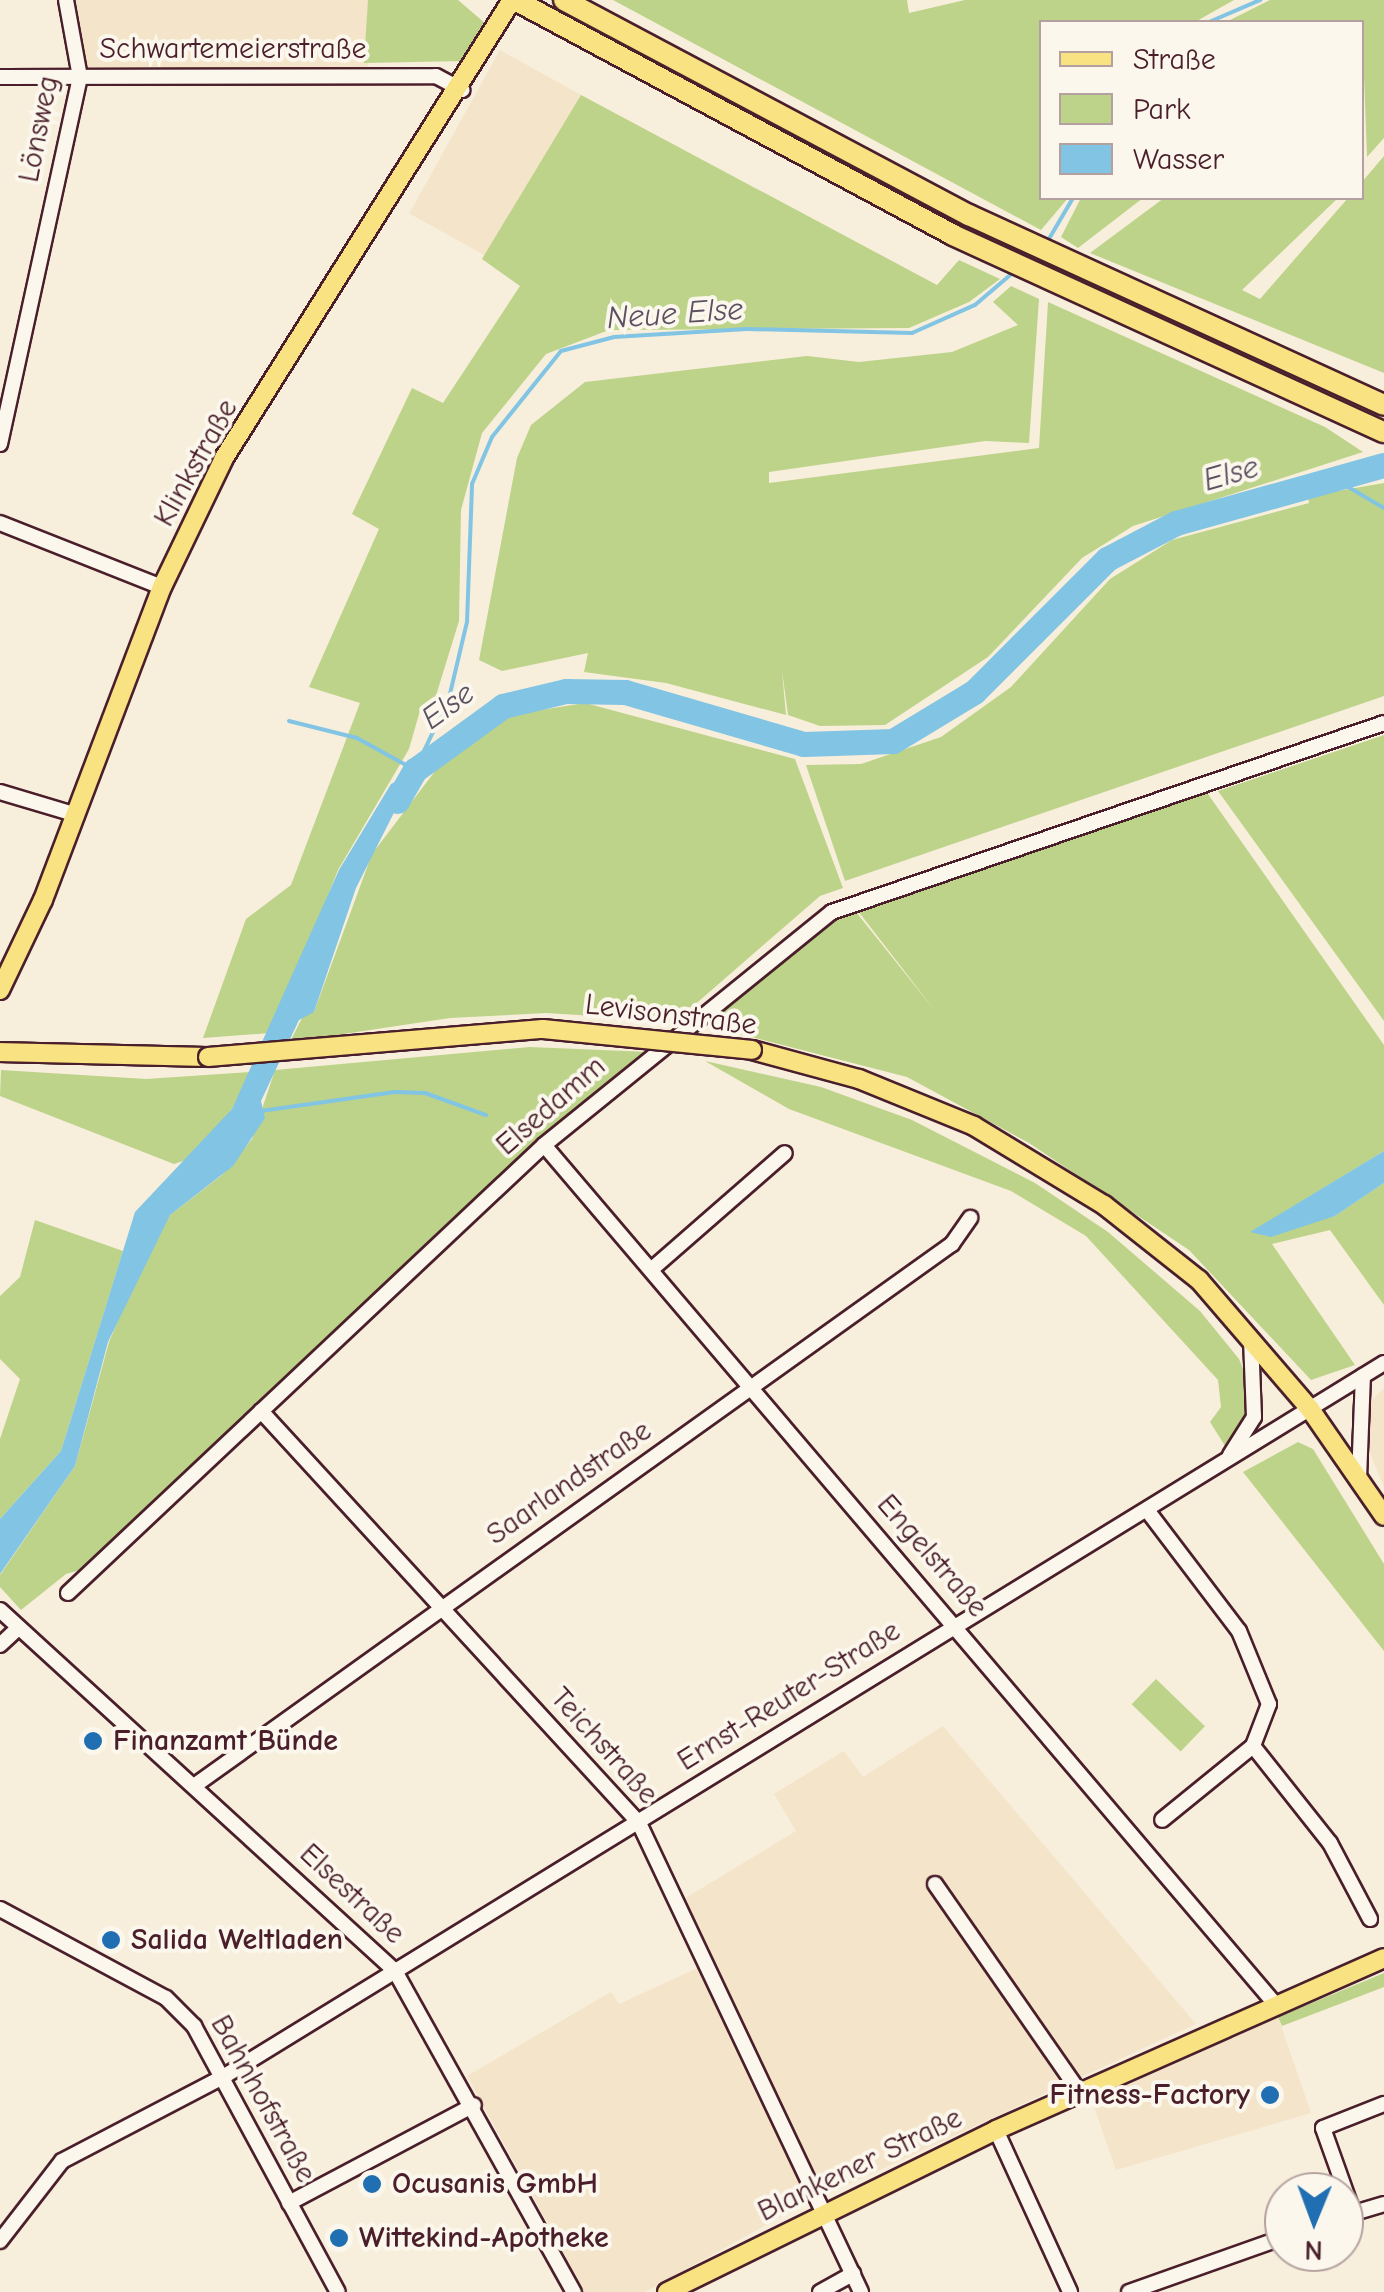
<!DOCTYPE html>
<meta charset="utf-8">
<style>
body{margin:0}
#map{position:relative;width:1384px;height:2292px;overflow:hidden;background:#f8eedc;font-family:"Comic Neue",sans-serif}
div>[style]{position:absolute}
.built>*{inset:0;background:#f4e4c9;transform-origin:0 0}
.green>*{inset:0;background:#bdd389;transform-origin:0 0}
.water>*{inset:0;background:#82c4e3}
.stream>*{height:4px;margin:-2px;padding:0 2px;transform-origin:2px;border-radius:2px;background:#82c4e3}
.river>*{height:25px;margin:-12.5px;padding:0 12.5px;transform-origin:12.5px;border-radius:12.5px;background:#82c4e3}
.roads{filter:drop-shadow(2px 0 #4a1f2b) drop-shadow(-2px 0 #4a1f2b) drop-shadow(0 2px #4a1f2b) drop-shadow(0 -2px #4a1f2b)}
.minor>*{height:14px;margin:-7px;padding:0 7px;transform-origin:7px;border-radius:7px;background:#fbf7ec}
.major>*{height:18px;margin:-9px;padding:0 9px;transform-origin:9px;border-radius:9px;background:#f8e281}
.highway>*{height:20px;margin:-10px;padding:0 10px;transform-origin:10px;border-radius:10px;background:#f8e281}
.bridges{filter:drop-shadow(2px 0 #4a1f2b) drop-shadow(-2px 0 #4a1f2b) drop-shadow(0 2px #4a1f2b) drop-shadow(0 -2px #4a1f2b)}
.major-bridge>*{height:18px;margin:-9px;padding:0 9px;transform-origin:9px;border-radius:9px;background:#f8e281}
.dots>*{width:28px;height:28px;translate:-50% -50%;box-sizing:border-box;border:5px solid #fbf7ec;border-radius:50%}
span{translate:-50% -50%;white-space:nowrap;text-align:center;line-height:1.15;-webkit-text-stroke:8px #fbf7ec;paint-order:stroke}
.street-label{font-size:30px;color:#4a1f2b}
.poi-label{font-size:30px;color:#4a1f2b;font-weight:700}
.left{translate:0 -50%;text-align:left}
.right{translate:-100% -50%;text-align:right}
.water-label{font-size:32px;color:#5b5162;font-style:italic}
.legend{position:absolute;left:1039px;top:20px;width:325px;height:180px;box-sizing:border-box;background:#fbf7ec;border:2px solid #b4a19f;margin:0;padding:12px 18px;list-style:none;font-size:30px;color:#4a1f2b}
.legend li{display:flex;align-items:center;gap:20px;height:50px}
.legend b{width:50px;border:2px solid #b4a19f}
.north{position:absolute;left:1264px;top:2172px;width:100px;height:100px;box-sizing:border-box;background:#fbf7ec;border:2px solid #b4a19f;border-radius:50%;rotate:181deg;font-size:28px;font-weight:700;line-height:40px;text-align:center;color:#4a1f2b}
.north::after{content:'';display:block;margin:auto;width:35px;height:45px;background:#1f6fb2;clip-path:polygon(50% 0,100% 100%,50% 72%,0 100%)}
</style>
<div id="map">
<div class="built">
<div style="left:74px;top:0;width:294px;height:69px"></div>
<div style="left:500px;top:50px;width:93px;height:187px;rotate:29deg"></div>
<div style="clip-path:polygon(1384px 1388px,1384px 1487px,1361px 1432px,1361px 1411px)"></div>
<div style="clip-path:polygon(943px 1726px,1196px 2024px,791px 2211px,645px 2292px,585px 2292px,467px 2076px,611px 1992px,619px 2004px,713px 1961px,684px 1899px,796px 1831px,774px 1794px,844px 1751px,863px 1777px)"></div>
<div style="clip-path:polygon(1278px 2017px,1311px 2113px,1116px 2170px,1092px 2101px)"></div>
</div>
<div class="green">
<div style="clip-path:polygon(368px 0,458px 0,486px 24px,464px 61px,364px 63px)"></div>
<div style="clip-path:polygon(613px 0,907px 0,909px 13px,965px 0,1234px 0,1195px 22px,1042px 22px,1042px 198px,1068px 198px,1041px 230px)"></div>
<div style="clip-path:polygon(1270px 0,1384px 0,1384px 138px,1367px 157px,1362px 22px,1226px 22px)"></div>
<div style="clip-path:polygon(581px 95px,937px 285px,959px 260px,1000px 279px,969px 302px,909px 328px,609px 330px,546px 354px,482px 433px,461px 510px,459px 621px,434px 702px,421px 707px,409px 749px,338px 870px,282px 1011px,270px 1033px,203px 1038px,246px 919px,291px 885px,360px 703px,309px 687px,379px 529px,352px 514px,412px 388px,443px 403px,520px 286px,482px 259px)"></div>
<div style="clip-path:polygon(1384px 156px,1384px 373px,1090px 253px,1164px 198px,1338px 198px,1242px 290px,1260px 299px,1348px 198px,1362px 198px,1362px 182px)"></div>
<div style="clip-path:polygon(1081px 198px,1143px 198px,1078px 248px,1061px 237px)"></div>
<div style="clip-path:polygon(1011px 286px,1039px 299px,1029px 443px,985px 441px,769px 472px,769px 483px,1039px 448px,1048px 302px,1325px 427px,1363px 452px,1133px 526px,1082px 558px,988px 657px,885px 725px,820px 726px,788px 715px,782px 671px,786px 715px,666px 683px,584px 672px,588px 653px,502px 671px,479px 660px,517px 458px,531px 425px,585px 382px,807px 356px,859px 362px,952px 352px,1018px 325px,993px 302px)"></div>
<div style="clip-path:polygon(1384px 483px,1384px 696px,845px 881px,806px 765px,861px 764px,941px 737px,1011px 687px,1110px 579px,1172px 540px,1309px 503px,1308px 496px)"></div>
<div style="clip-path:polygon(585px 703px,795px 759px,843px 888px,820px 896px,676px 1021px,546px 1013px,450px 1018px,290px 1042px,305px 1012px,314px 1012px,372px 854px,445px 758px,515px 714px)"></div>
<div style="clip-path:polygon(1384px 735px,1384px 1021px,1218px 791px)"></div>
<div style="clip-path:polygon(1203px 787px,1384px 1045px,1384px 1151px,1251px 1232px,1335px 1216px,1384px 1183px,1384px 1305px,1330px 1230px,1272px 1244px,1355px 1365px,1311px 1380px,1189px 1250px,1029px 1143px,907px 1077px,705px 1025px,852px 907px,936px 1012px,858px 911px,861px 904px)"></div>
<div style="clip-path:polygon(530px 1047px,649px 1052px,305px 1358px,87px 1568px,66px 1574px,21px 1610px,0 1587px,0 1575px,75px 1466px,109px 1342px,143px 1262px,170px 1215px,222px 1175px,252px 1139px,275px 1070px)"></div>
<div style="clip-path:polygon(705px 1061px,821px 1087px,912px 1120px,1035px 1183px,1108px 1232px,1200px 1311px,1239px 1359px,1250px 1385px,1246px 1414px,1227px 1449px,1210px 1422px,1221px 1407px,1218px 1380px,1086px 1236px,1011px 1191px,789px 1109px)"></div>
<div style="clip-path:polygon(1px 1070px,146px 1079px,250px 1072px,232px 1109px,189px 1159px,174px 1164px,0 1096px)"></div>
<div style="clip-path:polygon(35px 1220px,123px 1251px,61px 1451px,0 1519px,0 1439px,20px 1379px,0 1359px,0 1296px,20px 1277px)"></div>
<div style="clip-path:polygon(1298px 1442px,1313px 1449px,1384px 1564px,1384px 1651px,1243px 1472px)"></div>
<div style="left:1156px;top:1679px;width:68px;height:35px;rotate:44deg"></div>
<div style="clip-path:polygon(1384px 1973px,1384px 1987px,1282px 2026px,1278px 2017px)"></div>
</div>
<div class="water">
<div style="clip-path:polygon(415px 771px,356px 888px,314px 1012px,299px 1020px,261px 1101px,265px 1118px,233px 1166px,170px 1215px,108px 1342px,75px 1466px,0 1574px,0 1519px,61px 1451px,135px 1212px,232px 1109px,339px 870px,391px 784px)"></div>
<div style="clip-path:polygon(1384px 1151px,1384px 1183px,1335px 1216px,1271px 1237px,1250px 1232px)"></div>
</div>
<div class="stream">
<div style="left:1209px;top:22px;width:56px;rotate:-23.3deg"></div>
<div style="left:1046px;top:244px;width:53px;rotate:-59.6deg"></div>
<div style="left:1338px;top:481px;width:53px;rotate:30.4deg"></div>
<div style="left:289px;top:721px;width:70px;rotate:14deg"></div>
<div style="left:357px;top:738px;width:66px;rotate:28.9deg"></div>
<div style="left:415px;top:770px;width:80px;rotate:-64.7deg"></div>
<div style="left:449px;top:698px;width:78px;rotate:-76.7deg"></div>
<div style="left:467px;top:622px;width:138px;rotate:-87.9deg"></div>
<div style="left:472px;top:484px;width:51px;rotate:-66.9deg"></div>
<div style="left:492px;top:437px;width:110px;rotate:-51.3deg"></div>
<div style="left:561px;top:351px;width:55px;rotate:-14.8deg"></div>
<div style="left:614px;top:337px;width:133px;rotate:-3.4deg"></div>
<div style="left:747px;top:329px;width:165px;rotate:1.4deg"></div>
<div style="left:912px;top:333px;width:69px;rotate:-24deg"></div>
<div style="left:975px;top:305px;width:54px;rotate:-40.5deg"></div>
<div style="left:261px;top:1111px;width:135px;rotate:-8.1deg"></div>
<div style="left:395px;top:1092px;width:30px;rotate:2deg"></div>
<div style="left:425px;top:1093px;width:65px;rotate:19.8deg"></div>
</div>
<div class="river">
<div style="left:397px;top:801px;width:36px;rotate:-60deg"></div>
<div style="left:415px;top:770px;width:109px;rotate:-36deg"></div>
<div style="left:503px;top:706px;width:65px;rotate:-13.4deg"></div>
<div style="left:566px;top:691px;width:59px;rotate:1deg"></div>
<div style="left:625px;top:692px;width:186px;rotate:16.2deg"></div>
<div style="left:804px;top:744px;width:89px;rotate:-1.9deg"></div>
<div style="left:893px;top:741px;width:95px;rotate:-31.2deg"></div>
<div style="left:974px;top:692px;width:188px;rotate:-45deg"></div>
<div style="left:1107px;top:559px;width:78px;rotate:-27.6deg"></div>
<div style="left:1176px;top:523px;width:216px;rotate:-15.6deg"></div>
</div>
<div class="roads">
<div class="minor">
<div style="left:0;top:77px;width:436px;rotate:-0.1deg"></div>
<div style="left:436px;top:76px;width:30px;rotate:28deg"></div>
<div style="left:0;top:444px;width:376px;rotate:-77.7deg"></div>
<div style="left:80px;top:77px;width:78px;rotate:-100.3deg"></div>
<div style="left:0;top:523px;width:174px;rotate:21.6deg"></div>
<div style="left:0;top:792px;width:80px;rotate:16.6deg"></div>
<div style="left:544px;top:1145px;width:1128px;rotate:49.6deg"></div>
<div style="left:652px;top:1269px;width:176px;rotate:-41.1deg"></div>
<div style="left:261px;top:1411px;width:559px;rotate:47.46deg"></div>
<div style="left:639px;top:1823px;width:519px;rotate:64.67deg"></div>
<div style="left:1230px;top:1455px;width:45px;rotate:-57.7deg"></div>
<div style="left:1254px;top:1417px;width:77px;rotate:-92.2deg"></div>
<div style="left:1359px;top:1479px;width:103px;rotate:-87.8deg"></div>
<div style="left:1147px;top:1510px;width:152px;rotate:52.8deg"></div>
<div style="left:1239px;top:1631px;width:79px;rotate:67.7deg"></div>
<div style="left:1269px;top:1704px;width:45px;rotate:110.9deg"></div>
<div style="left:1253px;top:1746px;width:117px;rotate:140.9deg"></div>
<div style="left:68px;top:1593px;width:654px;rotate:-43.26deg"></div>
<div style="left:544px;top:1145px;width:370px;rotate:-39deg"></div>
<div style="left:832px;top:912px;width:583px;rotate:-18.9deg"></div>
<div style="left:0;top:1610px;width:535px;rotate:42.42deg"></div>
<div style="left:395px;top:1971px;width:368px;rotate:60.9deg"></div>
<div style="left:0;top:1645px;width:25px;rotate:-43deg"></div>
<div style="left:1253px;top:1746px;width:124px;rotate:51.6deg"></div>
<div style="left:1330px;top:1843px;width:86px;rotate:62.2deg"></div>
<div style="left:194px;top:1786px;width:932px;rotate:-35.57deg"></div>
<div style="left:952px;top:1244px;width:32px;rotate:-55deg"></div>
<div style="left:935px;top:1884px;width:252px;rotate:55.2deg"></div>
<div style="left:0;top:1909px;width:188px;rotate:28.2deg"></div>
<div style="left:166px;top:1998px;width:40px;rotate:45deg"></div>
<div style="left:194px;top:2026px;width:302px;rotate:61.6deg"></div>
<div style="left:996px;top:2130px;width:178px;rotate:65.4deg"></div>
<div style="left:289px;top:2203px;width:209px;rotate:-27.9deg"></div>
<div style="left:1353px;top:2212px;width:89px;rotate:-109.7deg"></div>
<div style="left:1323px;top:2128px;width:66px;rotate:-21.5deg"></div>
<div style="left:1344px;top:2216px;width:42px;rotate:-16.7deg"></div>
<div style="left:0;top:2241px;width:101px;rotate:-52.2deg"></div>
<div style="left:62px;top:2161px;width:182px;rotate:-27.6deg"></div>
<div style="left:223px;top:2077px;width:1363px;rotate:-31.59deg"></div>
<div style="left:820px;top:2292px;width:38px;rotate:-29deg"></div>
<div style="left:1129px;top:2292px;width:164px;rotate:-19.5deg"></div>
</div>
<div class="major">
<div style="left:0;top:990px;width:100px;rotate:-64.5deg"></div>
<div style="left:43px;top:900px;width:335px;rotate:-69.2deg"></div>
<div style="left:162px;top:587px;width:143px;rotate:-64.3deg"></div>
<div style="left:224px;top:458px;width:541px;rotate:-57.84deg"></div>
<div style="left:752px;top:1050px;width:111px;rotate:15.2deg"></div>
<div style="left:859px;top:1079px;width:124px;rotate:22.2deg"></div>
<div style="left:974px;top:1126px;width:152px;rotate:31.3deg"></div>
<div style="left:1104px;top:1205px;width:121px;rotate:38.3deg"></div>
<div style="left:1199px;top:1280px;width:170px;rotate:49.3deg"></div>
<div style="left:1310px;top:1409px;width:130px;rotate:55.3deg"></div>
<div style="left:0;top:1052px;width:208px;rotate:1.4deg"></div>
<div style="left:667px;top:2292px;width:367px;rotate:-26.2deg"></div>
<div style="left:996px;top:2130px;width:424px;rotate:-23.9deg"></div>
</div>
<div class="highway">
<div style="left:515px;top:0;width:497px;rotate:28.2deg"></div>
<div style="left:953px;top:235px;width:474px;rotate:24.6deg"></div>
<div style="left:564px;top:0;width:459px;rotate:28deg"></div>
<div style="left:969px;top:215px;width:456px;rotate:24.6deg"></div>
</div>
</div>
<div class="bridges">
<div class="major-bridge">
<div style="left:208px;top:1057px;width:336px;rotate:-4.8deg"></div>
<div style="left:543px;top:1029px;width:210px;rotate:5.7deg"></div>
</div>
</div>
<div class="dots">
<div style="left:93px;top:1741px;background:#1f6fb2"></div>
<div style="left:111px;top:1940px;background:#1f6fb2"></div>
<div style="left:1270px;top:2095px;background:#1f6fb2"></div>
<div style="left:372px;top:2184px;background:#1f6fb2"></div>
<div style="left:339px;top:2238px;background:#1f6fb2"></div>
</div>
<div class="street-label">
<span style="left:233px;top:49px">Schwartemeierstraße</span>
<span style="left:39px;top:129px;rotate:-79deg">Lönsweg</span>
<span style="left:196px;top:463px;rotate:-61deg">Klinkstraße</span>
<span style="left:671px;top:1015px;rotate:7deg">Levisonstraße</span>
<span style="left:551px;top:1106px;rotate:-41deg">Elsedamm</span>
<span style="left:569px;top:1483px;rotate:-35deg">Saarlandstraße</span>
<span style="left:932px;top:1556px;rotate:49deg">Engelstraße</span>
<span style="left:789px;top:1696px;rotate:-32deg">Ernst-Reuter-Straße</span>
<span style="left:604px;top:1746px;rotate:48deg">Teichstraße</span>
<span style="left:352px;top:1894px;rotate:43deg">Elsestraße</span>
<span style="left:263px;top:2099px;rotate:61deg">Bahnhofstraße</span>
<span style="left:860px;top:2165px;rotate:-26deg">Blankener Straße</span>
</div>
<div class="poi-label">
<span class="left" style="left:113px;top:1741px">Finanzamt Bünde</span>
<span class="left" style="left:131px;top:1940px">Salida Weltladen</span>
<span class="right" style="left:1250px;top:2095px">Fitness-Factory</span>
<span class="left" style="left:392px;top:2184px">Ocusanis GmbH</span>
<span class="left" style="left:359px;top:2238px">Wittekind-Apotheke</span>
</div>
<div class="water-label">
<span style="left:675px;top:314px;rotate:-4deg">Neue Else</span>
<span style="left:1231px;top:474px;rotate:-16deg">Else</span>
<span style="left:448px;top:706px;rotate:-36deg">Else</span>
</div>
<ul class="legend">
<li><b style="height:12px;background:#f8e281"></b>Straße</li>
<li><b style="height:28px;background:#bdd389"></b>Park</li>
<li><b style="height:28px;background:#82c4e3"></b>Wasser</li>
</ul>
<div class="north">N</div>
</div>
